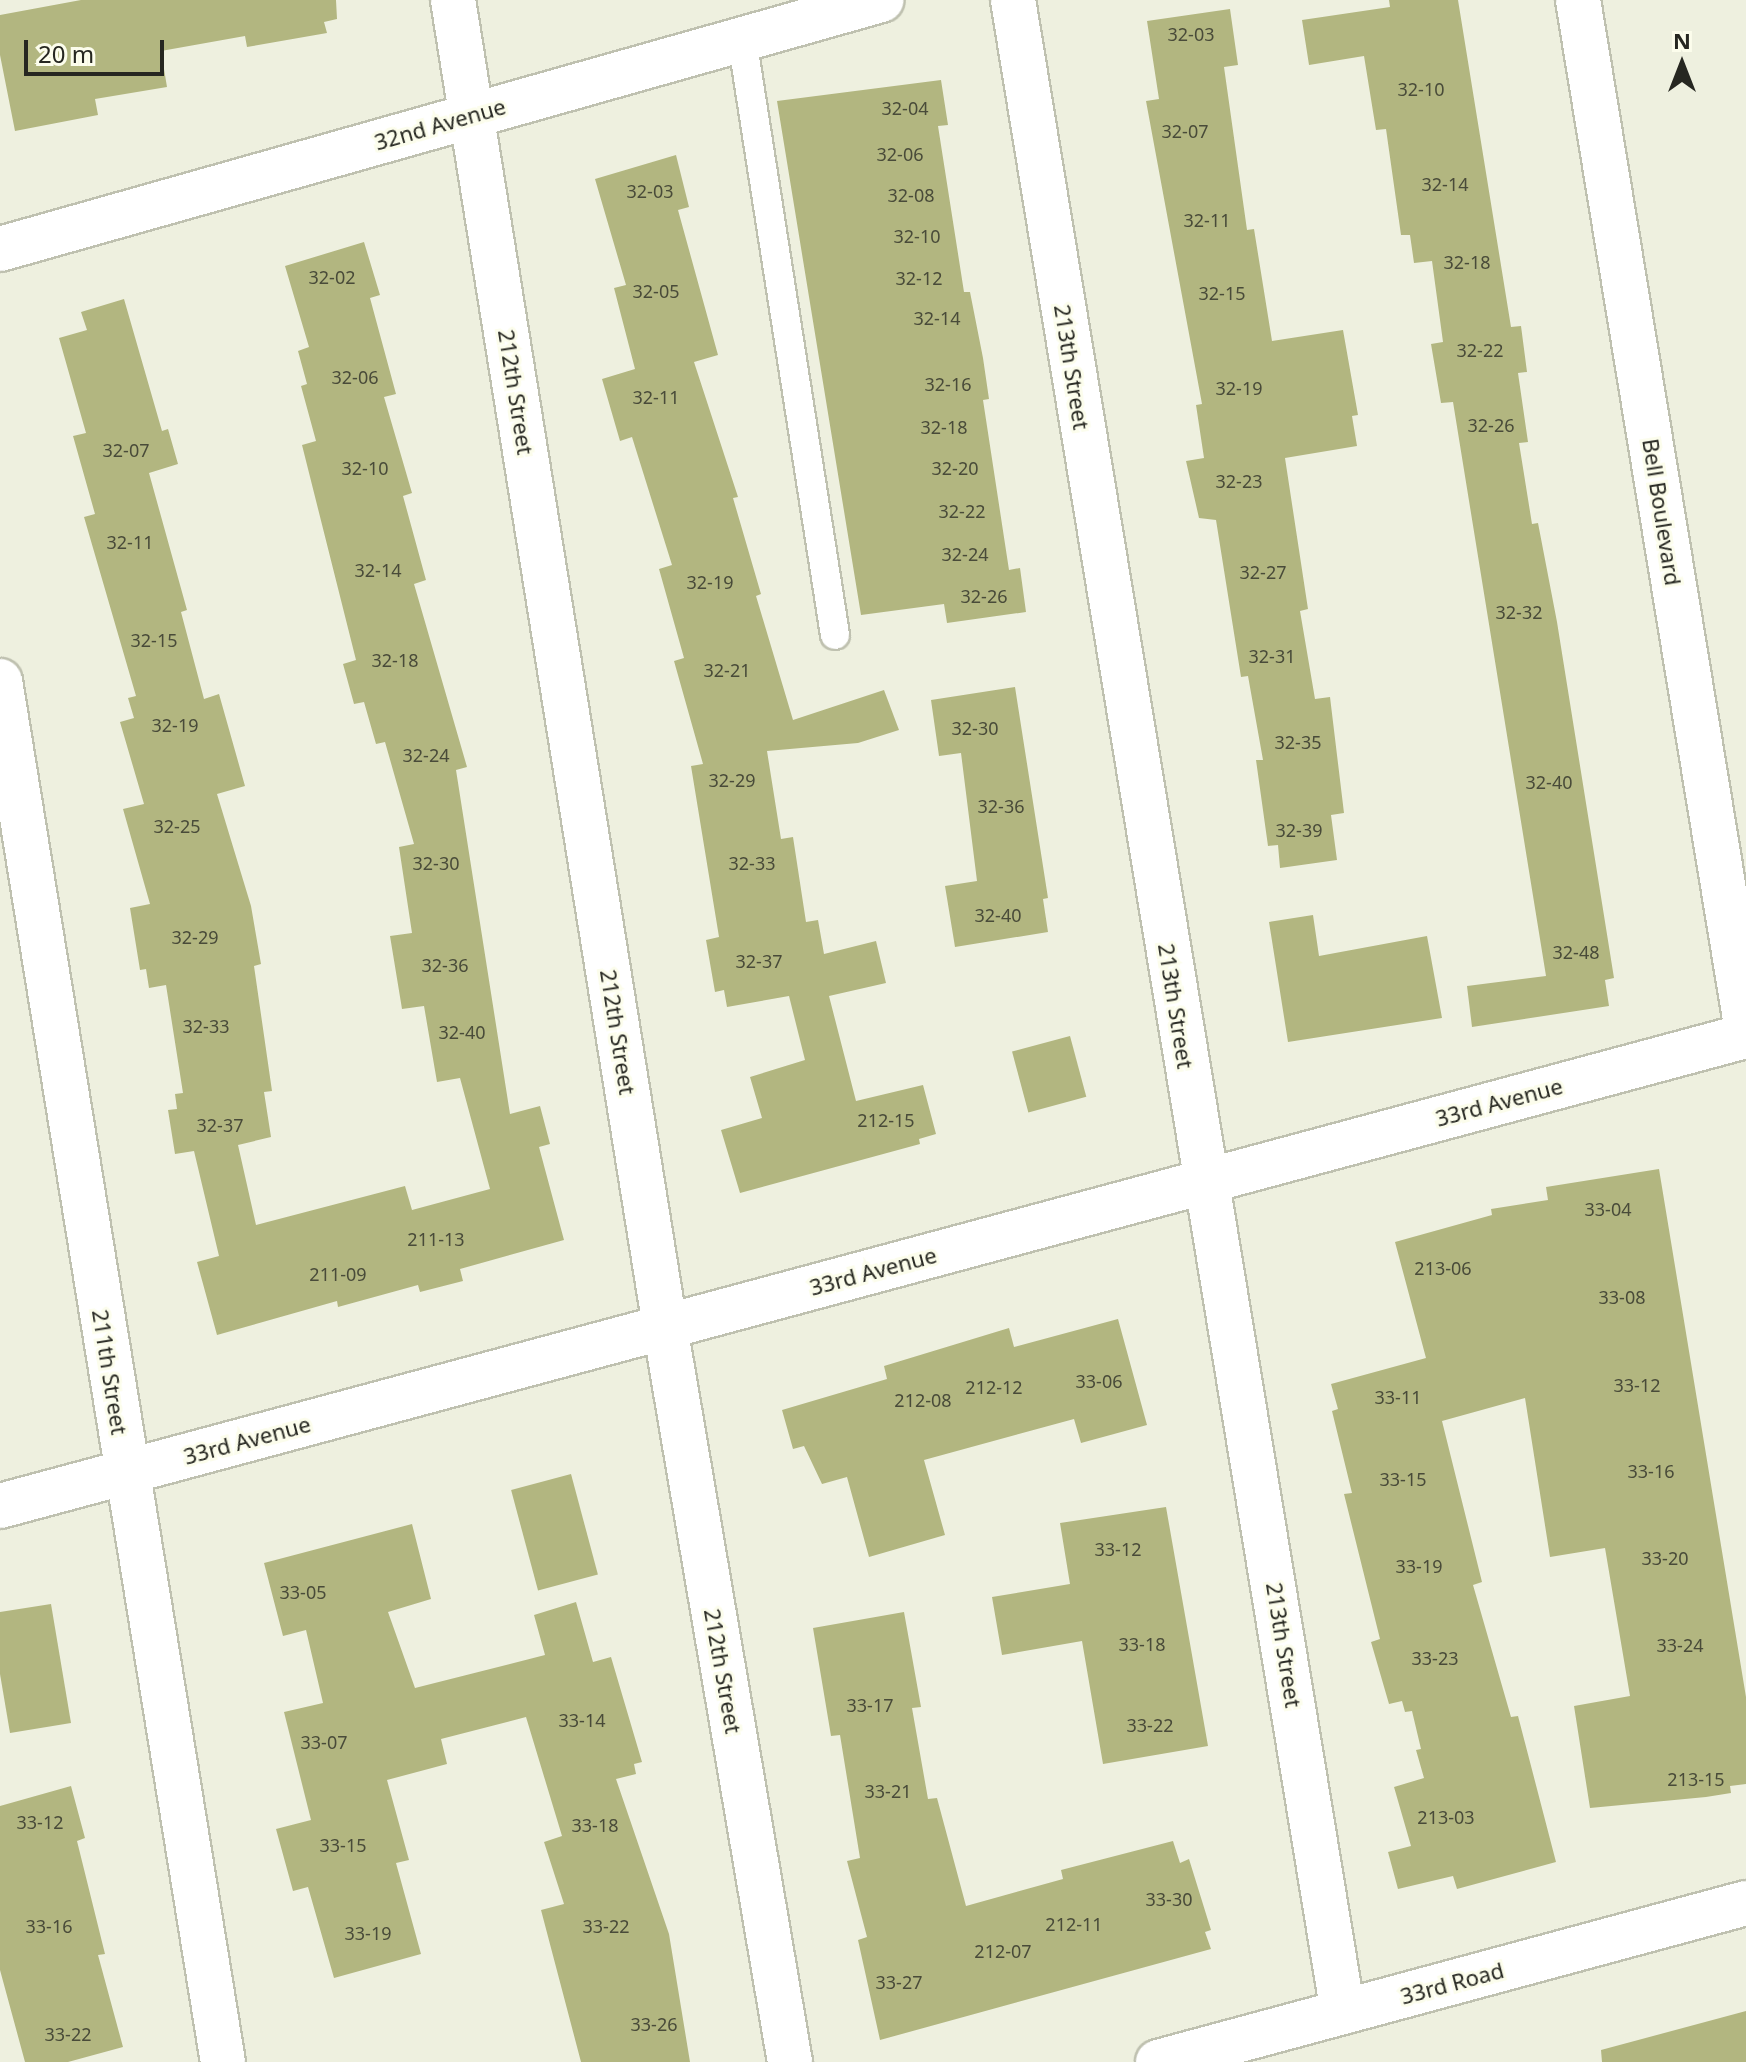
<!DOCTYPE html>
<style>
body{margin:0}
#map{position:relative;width:1746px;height:2062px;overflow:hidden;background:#eef0df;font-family:"Noto Sans",sans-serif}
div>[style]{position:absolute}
.building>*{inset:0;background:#b2b680;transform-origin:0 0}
.roads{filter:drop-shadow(2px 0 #bfc1b0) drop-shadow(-2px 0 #bfc1b0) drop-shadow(0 2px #bfc1b0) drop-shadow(0 -2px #bfc1b0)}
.service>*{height:28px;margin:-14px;padding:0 14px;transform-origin:14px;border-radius:14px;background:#fff}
.minor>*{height:44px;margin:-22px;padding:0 22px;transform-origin:22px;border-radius:22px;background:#fff}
.tertiary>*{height:44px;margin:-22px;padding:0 22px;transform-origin:22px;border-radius:22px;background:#fff}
span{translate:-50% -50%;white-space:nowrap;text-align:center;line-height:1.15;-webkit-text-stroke:6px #fcfdec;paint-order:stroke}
.number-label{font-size:18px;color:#494b39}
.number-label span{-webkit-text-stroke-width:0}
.street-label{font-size:22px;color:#262721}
.north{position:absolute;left:1642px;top:24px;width:80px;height:80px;-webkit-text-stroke:6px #fcfdec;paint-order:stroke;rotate:0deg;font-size:22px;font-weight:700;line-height:32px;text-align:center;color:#262721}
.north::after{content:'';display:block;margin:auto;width:28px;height:36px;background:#262721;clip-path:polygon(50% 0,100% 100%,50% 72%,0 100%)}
.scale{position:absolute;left:24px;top:40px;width:140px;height:36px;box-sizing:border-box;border:4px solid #262721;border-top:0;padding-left:10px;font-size:24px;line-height:28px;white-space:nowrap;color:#262721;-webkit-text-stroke:6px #fcfdec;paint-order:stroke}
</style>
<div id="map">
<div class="building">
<div style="clip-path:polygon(81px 0,336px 0,337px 19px,324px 22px,327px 33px,247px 47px,245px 36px,161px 51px,167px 87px,95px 99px,98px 115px,15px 131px,0 55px,0 15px)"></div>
<div style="clip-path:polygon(1389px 0,1458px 0,1511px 327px,1521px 326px,1527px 372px,1518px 373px,1528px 442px,1519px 443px,1532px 524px,1538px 523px,1557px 622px,1614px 978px,1605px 980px,1609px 1006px,1472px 1027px,1467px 986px,1546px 976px,1453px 402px,1441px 403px,1431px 344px,1443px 342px,1432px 261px,1414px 263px,1410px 235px,1401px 235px,1386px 129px,1376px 130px,1364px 56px,1309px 65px,1302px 20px,1390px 7px)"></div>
<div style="clip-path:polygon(1230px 9px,1238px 65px,1224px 67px,1247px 230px,1254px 229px,1272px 341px,1343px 330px,1358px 415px,1352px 416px,1357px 446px,1285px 458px,1308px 609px,1300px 611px,1315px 699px,1330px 697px,1344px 813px,1331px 815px,1337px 860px,1280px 868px,1278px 845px,1268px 846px,1256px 760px,1263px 760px,1248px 676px,1241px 677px,1216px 520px,1199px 518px,1186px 461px,1204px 458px,1196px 405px,1202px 404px,1146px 101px,1159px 99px,1147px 21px)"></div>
<div style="clip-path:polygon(941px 80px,948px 125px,938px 126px,964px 292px,970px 292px,983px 358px,989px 399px,983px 400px,1009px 570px,1020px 568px,1026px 612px,947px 623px,944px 604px,861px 615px,777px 101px)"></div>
<div style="clip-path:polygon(676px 155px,689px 207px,678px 210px,718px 355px,694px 362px,738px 497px,733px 498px,761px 594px,756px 596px,793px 720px,884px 690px,899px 730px,858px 743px,767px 751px,781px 839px,793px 837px,806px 922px,818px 920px,824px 954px,876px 941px,886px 983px,829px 996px,856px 1101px,923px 1085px,936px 1134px,919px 1139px,920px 1144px,740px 1193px,721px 1130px,762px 1118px,750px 1077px,805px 1060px,789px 996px,727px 1007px,724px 990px,715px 992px,706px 940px,719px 937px,691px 766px,703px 764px,674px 661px,684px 658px,659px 569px,672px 565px,632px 437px,620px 441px,602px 379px,635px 369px,614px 288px,626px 285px,595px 179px)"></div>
<div style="clip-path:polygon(364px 242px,380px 295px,370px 298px,396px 394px,384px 397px,412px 493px,403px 496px,426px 580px,414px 584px,467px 767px,456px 770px,510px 1114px,540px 1106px,550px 1144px,539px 1147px,564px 1240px,460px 1269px,463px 1281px,420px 1292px,418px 1285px,338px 1307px,337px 1301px,217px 1335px,197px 1262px,219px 1256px,194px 1151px,175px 1154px,168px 1110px,177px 1109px,175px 1094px,183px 1093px,166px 985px,149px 988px,146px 969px,140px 970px,130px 908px,150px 904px,123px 809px,144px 804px,120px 722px,134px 718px,128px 698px,136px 696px,84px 517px,95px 514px,73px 436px,86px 433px,59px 338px,87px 330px,81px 312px,124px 299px,162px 431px,168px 429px,178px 464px,149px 473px,187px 610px,181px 612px,204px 699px,219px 694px,245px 786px,217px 794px,251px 906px,261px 964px,254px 966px,272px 1091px,264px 1092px,271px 1137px,238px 1145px,256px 1225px,405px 1186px,412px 1210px,490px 1189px,460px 1078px,437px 1082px,424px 1006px,402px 1009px,390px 936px,412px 933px,399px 847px,414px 844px,385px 742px,376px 744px,364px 702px,354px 704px,343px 664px,356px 660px,302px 445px,316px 441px,301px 386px,307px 384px,298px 351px,309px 347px,285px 266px)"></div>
<div style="clip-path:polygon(1015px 687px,1048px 898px,1043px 899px,1048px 932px,955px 947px,945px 886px,977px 881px,961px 753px,939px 756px,931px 700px)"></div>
<div style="clip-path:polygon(1313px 915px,1319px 956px,1427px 936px,1442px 1018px,1288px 1042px,1269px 922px)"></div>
<div style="left:1070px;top:1036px;width:63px;height:60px;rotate:75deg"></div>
<div style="clip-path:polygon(1659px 1169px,1746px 1697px,1746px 1784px,1730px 1786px,1731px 1793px,1706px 1797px,1590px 1808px,1574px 1706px,1630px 1696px,1605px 1548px,1550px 1557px,1525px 1398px,1442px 1421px,1482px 1582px,1473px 1585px,1511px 1717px,1518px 1716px,1556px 1862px,1457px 1889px,1453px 1876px,1398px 1889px,1388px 1852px,1411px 1846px,1394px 1787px,1424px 1778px,1416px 1750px,1421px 1749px,1412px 1711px,1405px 1712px,1402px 1701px,1389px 1704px,1371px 1642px,1380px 1639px,1344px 1494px,1352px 1493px,1332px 1411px,1338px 1409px,1331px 1384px,1426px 1358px,1395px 1242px,1492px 1215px,1491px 1209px,1548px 1200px,1546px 1187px)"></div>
<div style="clip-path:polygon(1118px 1319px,1147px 1425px,1081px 1443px,1074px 1419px,924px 1460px,945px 1535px,869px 1557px,847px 1477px,822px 1484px,804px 1446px,793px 1449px,782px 1410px,887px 1379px,884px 1366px,1009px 1328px,1014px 1347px)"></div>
<div style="left:571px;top:1474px;width:104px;height:62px;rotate:75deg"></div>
<div style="clip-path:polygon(1166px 1507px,1208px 1746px,1103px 1764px,1082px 1641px,1002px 1655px,992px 1597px,1070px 1584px,1060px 1523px)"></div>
<div style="clip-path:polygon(412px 1524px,431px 1599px,388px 1612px,415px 1688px,545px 1655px,534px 1615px,576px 1602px,593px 1662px,611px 1657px,642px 1762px,634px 1764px,636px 1774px,616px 1779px,669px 1934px,690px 2062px,581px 2062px,541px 1910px,564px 1904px,544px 1842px,562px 1836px,526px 1717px,441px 1739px,447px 1764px,387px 1780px,409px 1860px,396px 1863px,421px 1954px,334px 1978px,308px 1887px,293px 1891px,276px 1829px,311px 1820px,284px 1712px,323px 1703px,306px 1630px,283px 1636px,264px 1563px)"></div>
<div style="clip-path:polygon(51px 1604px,71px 1723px,10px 1733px,0 1674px,0 1612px)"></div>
<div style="clip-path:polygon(904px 1612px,921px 1707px,912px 1708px,928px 1799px,937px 1798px,966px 1906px,1063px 1879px,1061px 1870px,1173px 1841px,1180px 1863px,1189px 1859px,1211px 1930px,1205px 1932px,1211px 1949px,880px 2040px,858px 1940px,867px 1937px,847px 1861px,860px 1858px,840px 1735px,831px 1736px,813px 1628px)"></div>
<div style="clip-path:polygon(71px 1786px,85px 1838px,77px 1841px,105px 1954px,98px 1955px,123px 2047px,68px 2062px,25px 2062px,0 1970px,0 1806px)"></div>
<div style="clip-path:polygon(1746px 2011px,1746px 2062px,1602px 2062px,1601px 2050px)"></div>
</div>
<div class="roads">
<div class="service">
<div style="left:742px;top:39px;width:603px;rotate:81.13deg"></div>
</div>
<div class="minor">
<div style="left:453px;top:0;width:1344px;rotate:80.92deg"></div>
<div style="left:665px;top:1327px;width:746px;rotate:80.35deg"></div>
<div style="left:1013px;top:0;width:2039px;rotate:80.69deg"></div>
<div style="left:0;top:681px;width:1399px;rotate:80.83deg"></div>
<div style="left:0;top:1506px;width:1808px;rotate:-15.07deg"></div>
<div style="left:1158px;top:2062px;width:609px;rotate:-15.13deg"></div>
</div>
<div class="tertiary">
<div style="left:1578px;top:0;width:1039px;rotate:80.69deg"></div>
<div style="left:0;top:249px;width:916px;rotate:-15.78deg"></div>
</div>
</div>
<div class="number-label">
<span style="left:1191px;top:34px">32-03</span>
<span style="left:1421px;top:89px">32-10</span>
<span style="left:905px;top:108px">32-04</span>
<span style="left:1185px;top:131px">32-07</span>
<span style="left:900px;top:154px">32-06</span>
<span style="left:1445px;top:184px">32-14</span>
<span style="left:650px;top:191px">32-03</span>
<span style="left:911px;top:195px">32-08</span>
<span style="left:1207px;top:220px">32-11</span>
<span style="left:917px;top:236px">32-10</span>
<span style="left:1467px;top:262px">32-18</span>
<span style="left:332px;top:277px">32-02</span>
<span style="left:919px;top:278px">32-12</span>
<span style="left:656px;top:291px">32-05</span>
<span style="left:1222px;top:293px">32-15</span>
<span style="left:937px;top:318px">32-14</span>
<span style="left:1480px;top:350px">32-22</span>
<span style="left:355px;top:377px">32-06</span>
<span style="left:948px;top:384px">32-16</span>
<span style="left:1239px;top:388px">32-19</span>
<span style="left:656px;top:397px">32-11</span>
<span style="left:1491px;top:425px">32-26</span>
<span style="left:944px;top:427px">32-18</span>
<span style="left:126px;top:450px">32-07</span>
<span style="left:365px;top:468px">32-10</span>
<span style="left:955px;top:468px">32-20</span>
<span style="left:1239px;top:481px">32-23</span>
<span style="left:962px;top:511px">32-22</span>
<span style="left:130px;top:542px">32-11</span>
<span style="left:965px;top:554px">32-24</span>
<span style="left:378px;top:570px">32-14</span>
<span style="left:1263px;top:572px">32-27</span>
<span style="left:710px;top:582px">32-19</span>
<span style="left:984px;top:596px">32-26</span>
<span style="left:1519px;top:612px">32-32</span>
<span style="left:154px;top:640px">32-15</span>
<span style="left:1272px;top:656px">32-31</span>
<span style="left:395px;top:660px">32-18</span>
<span style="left:727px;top:670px">32-21</span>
<span style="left:175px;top:725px">32-19</span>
<span style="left:975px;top:728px">32-30</span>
<span style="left:1298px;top:742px">32-35</span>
<span style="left:426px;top:755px">32-24</span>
<span style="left:732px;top:780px">32-29</span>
<span style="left:1549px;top:782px">32-40</span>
<span style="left:1001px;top:806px">32-36</span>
<span style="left:177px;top:826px">32-25</span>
<span style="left:1299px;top:830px">32-39</span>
<span style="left:436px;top:863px">32-30</span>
<span style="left:752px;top:863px">32-33</span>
<span style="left:998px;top:915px">32-40</span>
<span style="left:195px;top:937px">32-29</span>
<span style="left:1576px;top:952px">32-48</span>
<span style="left:759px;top:961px">32-37</span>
<span style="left:445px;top:965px">32-36</span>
<span style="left:206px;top:1026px">32-33</span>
<span style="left:462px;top:1032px">32-40</span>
<span style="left:886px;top:1120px">212-15</span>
<span style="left:220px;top:1125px">32-37</span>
<span style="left:1608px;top:1209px">33-04</span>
<span style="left:436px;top:1239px">211-13</span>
<span style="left:1443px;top:1268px">213-06</span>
<span style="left:338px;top:1274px">211-09</span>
<span style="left:1622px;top:1297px">33-08</span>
<span style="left:1099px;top:1381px">33-06</span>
<span style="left:1637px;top:1385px">33-12</span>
<span style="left:994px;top:1387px">212-12</span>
<span style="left:1398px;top:1397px">33-11</span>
<span style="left:923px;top:1400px">212-08</span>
<span style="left:1651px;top:1471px">33-16</span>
<span style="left:1403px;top:1479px">33-15</span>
<span style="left:1118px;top:1549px">33-12</span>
<span style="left:1665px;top:1558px">33-20</span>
<span style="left:1419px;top:1566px">33-19</span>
<span style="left:303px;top:1592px">33-05</span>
<span style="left:1142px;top:1644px">33-18</span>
<span style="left:1680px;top:1645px">33-24</span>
<span style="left:1435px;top:1658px">33-23</span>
<span style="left:870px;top:1705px">33-17</span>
<span style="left:582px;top:1720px">33-14</span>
<span style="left:1150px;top:1725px">33-22</span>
<span style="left:324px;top:1742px">33-07</span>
<span style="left:1696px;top:1779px">213-15</span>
<span style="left:888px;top:1791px">33-21</span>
<span style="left:1446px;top:1817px">213-03</span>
<span style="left:40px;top:1822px">33-12</span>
<span style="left:595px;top:1825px">33-18</span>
<span style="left:343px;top:1845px">33-15</span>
<span style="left:1169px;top:1899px">33-30</span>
<span style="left:1074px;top:1924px">212-11</span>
<span style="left:49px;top:1926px">33-16</span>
<span style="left:606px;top:1926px">33-22</span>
<span style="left:368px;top:1933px">33-19</span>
<span style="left:1003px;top:1951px">212-07</span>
<span style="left:899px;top:1982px">33-27</span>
<span style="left:654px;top:2024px">33-26</span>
<span style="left:68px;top:2034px">33-22</span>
</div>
<div class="street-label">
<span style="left:440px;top:124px;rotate:-16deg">32nd Avenue</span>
<span style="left:1072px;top:367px;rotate:81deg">213th Street</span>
<span style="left:516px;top:392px;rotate:81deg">212th Street</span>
<span style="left:1662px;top:512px;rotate:81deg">Bell Boulevard</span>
<span style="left:1176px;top:1006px;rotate:81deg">213th Street</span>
<span style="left:618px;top:1032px;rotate:81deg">212th Street</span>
<span style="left:1499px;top:1102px;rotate:-15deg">33rd Avenue</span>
<span style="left:873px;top:1271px;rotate:-15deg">33rd Avenue</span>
<span style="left:110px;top:1372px;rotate:81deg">211th Street</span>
<span style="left:247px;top:1440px;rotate:-15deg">33rd Avenue</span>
<span style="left:1284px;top:1645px;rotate:81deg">213th Street</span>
<span style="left:723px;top:1671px;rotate:80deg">212th Street</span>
<span style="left:1452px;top:1983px;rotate:-15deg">33rd Road</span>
</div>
<div class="north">N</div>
<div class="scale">20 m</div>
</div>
